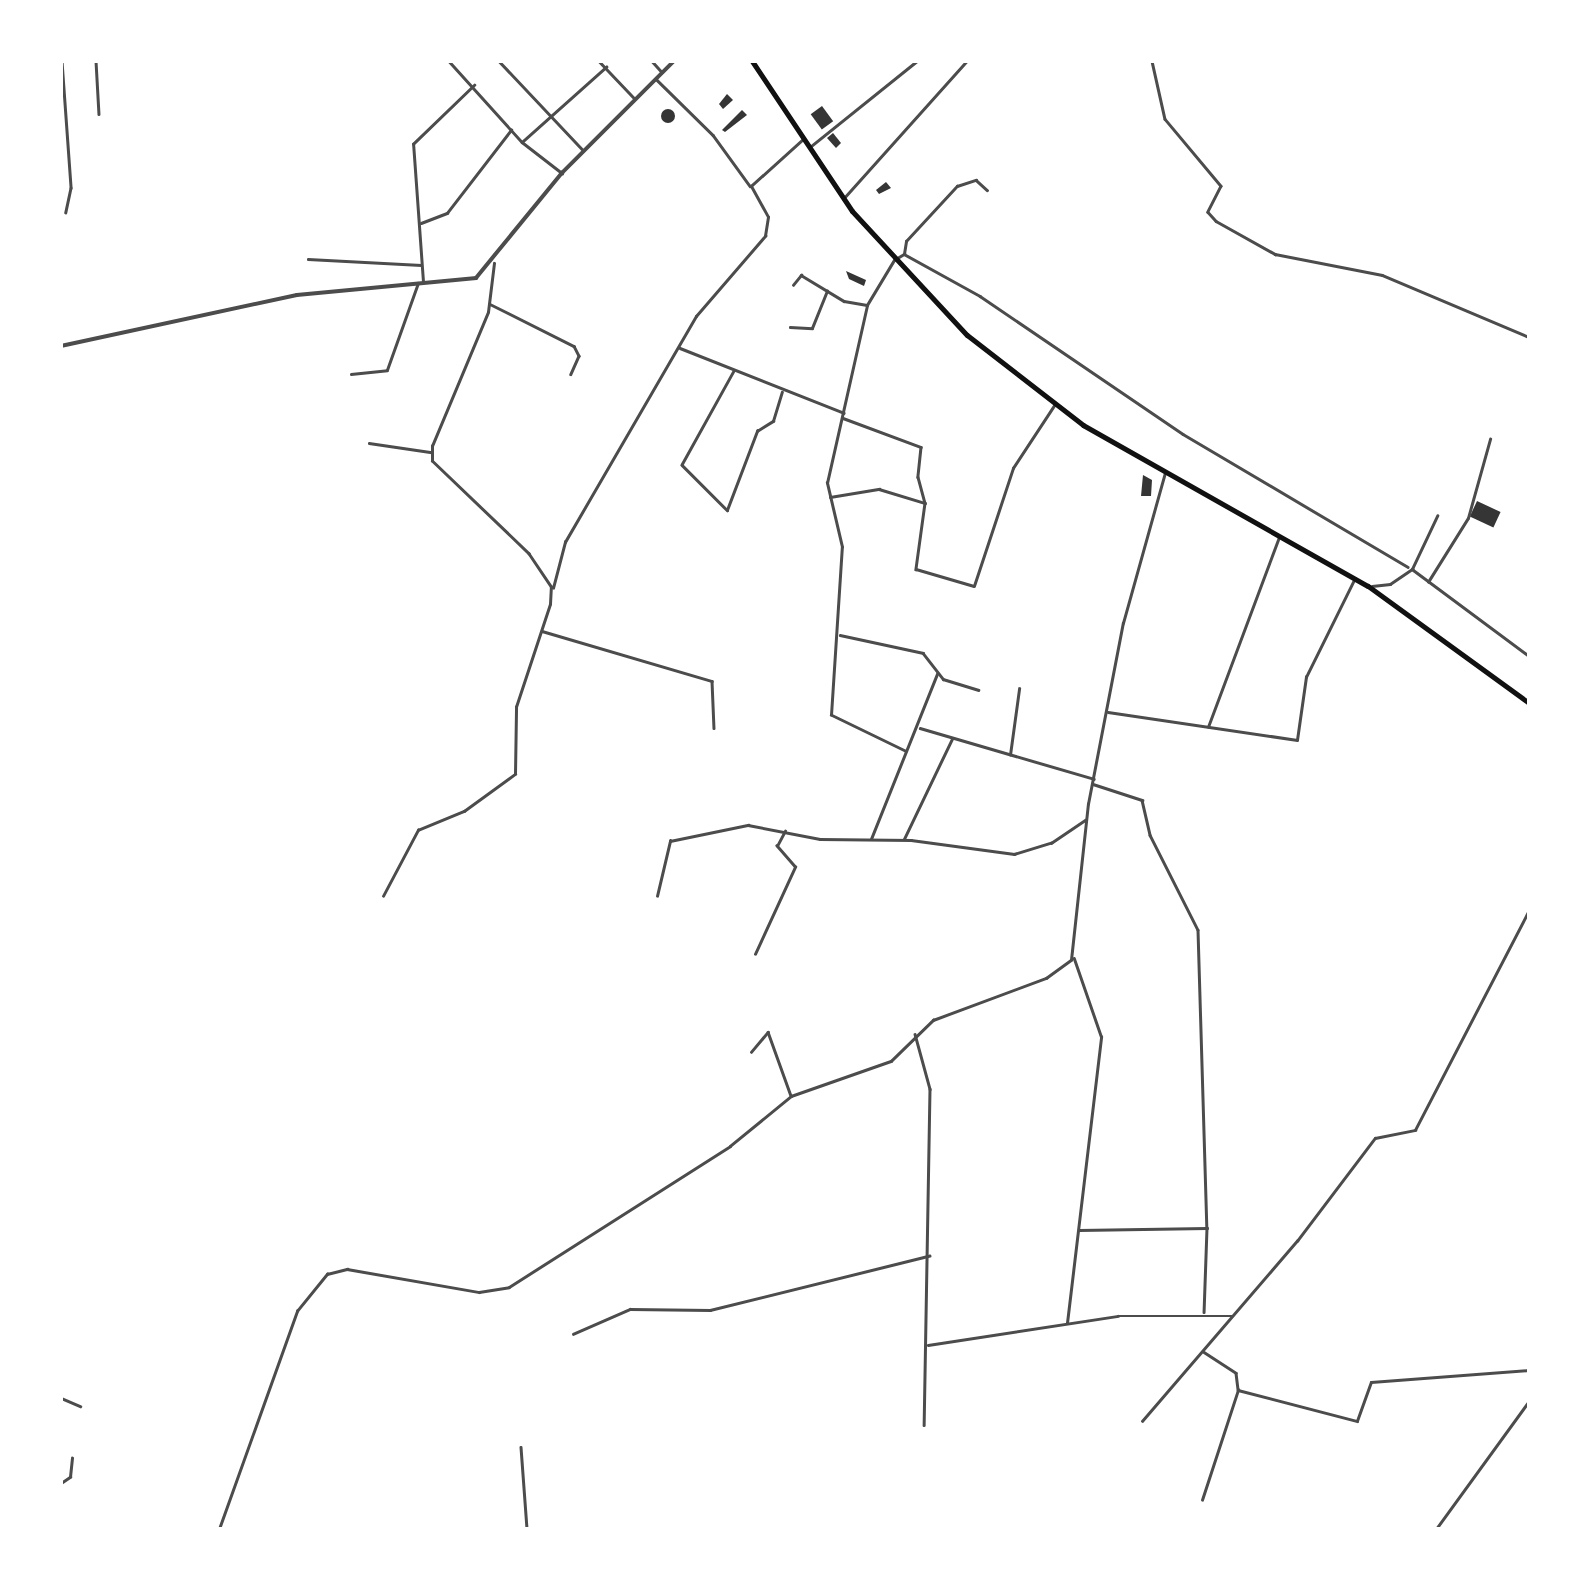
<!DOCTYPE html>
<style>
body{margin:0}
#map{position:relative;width:1590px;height:1590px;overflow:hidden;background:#fff;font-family:"Varela Round",sans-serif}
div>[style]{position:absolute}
.building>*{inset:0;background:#353535;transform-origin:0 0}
.round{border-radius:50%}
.minor>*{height:2.5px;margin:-1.25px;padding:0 1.25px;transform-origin:1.25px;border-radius:1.25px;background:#4c4c4c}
.tertiary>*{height:3.5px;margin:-1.75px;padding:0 1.75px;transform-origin:1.75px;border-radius:1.75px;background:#4c4c4c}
.trunk>*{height:5px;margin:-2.5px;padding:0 2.5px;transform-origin:2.5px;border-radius:2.5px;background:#111}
span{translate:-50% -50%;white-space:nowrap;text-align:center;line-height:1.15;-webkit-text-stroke:6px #fff;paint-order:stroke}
.frame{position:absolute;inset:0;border:63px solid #fff;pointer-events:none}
</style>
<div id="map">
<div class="building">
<div style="clip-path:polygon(727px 94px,733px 100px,723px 109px,719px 104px)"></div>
<div style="left:822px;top:106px;width:19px;height:14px;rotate:54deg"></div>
<div class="round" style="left:661px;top:109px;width:14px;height:14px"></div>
<div style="clip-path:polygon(742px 110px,747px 115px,725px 132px,722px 130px)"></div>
<div style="clip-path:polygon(833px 133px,841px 143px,836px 148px,827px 138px)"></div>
<div style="clip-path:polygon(886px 182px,891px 188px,879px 194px,876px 190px)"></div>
<div style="clip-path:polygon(846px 271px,866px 280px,864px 286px,849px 279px)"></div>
<div style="clip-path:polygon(1143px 475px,1152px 480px,1151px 496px,1141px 496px)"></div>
<div style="left:1477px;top:501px;width:26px;height:17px;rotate:25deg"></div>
</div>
<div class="minor">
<div style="left:62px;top:61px;width:127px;rotate:85.9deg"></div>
<div style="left:71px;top:188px;width:25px;rotate:102deg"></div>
<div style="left:96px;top:61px;width:53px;rotate:86.8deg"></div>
<div style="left:449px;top:61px;width:109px;rotate:48deg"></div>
<div style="left:522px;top:142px;width:51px;rotate:37.8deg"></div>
<div style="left:499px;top:61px;width:122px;rotate:46.7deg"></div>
<div style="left:599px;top:61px;width:52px;rotate:46.5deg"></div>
<div style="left:652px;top:61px;width:15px;rotate:48deg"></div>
<div style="left:1152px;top:61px;width:59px;rotate:77.4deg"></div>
<div style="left:1165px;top:119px;width:87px;rotate:50.1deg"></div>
<div style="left:1221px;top:186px;width:29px;rotate:117deg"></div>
<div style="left:1208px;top:212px;width:12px;rotate:48deg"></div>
<div style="left:1216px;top:221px;width:68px;rotate:29.2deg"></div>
<div style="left:1275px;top:254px;width:109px;rotate:11.1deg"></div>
<div style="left:1382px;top:275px;width:160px;rotate:22.9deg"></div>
<div style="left:656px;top:79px;width:80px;rotate:44.5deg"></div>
<div style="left:713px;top:135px;width:63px;rotate:54deg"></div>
<div style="left:522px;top:142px;width:113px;rotate:-41.8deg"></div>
<div style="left:810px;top:147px;width:137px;rotate:-38.8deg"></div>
<div style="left:843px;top:199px;width:186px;rotate:-48.1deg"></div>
<div style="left:61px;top:205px;width:21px;rotate:90deg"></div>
<div style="left:421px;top:223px;width:28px;rotate:-21deg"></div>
<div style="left:447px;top:213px;width:105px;rotate:-52.4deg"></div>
<div style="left:904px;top:254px;width:13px;rotate:-81deg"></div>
<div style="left:906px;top:241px;width:75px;rotate:-47.2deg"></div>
<div style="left:957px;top:186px;width:20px;rotate:-18deg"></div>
<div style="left:976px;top:180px;width:15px;rotate:42deg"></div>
<div style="left:308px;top:259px;width:113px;rotate:3deg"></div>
<div style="left:423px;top:282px;width:138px;rotate:-94.1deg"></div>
<div style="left:413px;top:144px;width:85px;rotate:-44deg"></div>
<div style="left:793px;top:285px;width:13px;rotate:-51deg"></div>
<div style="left:801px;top:275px;width:50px;rotate:31.2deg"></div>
<div style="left:844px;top:301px;width:23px;rotate:10deg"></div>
<div style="left:490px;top:304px;width:94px;rotate:26.6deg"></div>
<div style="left:574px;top:346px;width:11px;rotate:63deg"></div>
<div style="left:579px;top:356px;width:20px;rotate:114deg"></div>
<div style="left:790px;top:327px;width:22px;rotate:3deg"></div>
<div style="left:812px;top:328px;width:40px;rotate:-68deg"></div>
<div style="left:680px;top:348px;width:176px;rotate:21.6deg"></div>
<div style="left:734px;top:371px;width:107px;rotate:119deg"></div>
<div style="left:682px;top:465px;width:64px;rotate:45deg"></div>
<div style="left:727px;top:510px;width:85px;rotate:-69.2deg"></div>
<div style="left:757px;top:431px;width:19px;rotate:-32deg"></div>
<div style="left:773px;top:421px;width:30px;rotate:-73deg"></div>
<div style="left:351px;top:374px;width:36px;rotate:-6deg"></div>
<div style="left:387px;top:370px;width:92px;rotate:-70.4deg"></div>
<div style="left:843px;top:418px;width:83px;rotate:20.4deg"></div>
<div style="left:921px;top:447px;width:30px;rotate:96deg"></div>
<div style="left:918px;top:477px;width:27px;rotate:75deg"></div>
<div style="left:925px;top:503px;width:67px;rotate:97.8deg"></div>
<div style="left:916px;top:569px;width:60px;rotate:16.3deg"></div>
<div style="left:974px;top:586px;width:124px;rotate:-71.7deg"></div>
<div style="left:1013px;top:468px;width:77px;rotate:-56.7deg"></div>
<div style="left:369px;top:443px;width:63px;rotate:8.3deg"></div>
<div style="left:830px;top:497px;width:50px;rotate:-9.3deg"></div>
<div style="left:879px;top:489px;width:48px;rotate:16.9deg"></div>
<div style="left:1412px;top:569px;width:146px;rotate:36.6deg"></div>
<div style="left:1428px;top:582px;width:75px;rotate:-58deg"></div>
<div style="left:1468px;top:518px;width:82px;rotate:-74.4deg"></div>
<div style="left:1372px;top:586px;width:18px;rotate:-6deg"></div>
<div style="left:1390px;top:584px;width:27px;rotate:-34deg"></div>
<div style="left:1412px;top:569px;width:59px;rotate:-64.7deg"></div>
<div style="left:553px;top:588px;width:48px;rotate:-75.4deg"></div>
<div style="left:565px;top:542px;width:261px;rotate:-59.9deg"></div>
<div style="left:696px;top:316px;width:106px;rotate:-49.2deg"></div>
<div style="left:765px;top:236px;width:19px;rotate:-81deg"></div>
<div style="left:768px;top:217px;width:35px;rotate:-119deg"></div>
<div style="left:751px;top:186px;width:69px;rotate:-42deg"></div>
<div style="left:542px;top:631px;width:177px;rotate:16.4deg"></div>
<div style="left:712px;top:681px;width:47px;rotate:87.6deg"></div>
<div style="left:840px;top:635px;width:85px;rotate:12.2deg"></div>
<div style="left:923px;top:653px;width:33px;rotate:52deg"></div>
<div style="left:943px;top:679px;width:37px;rotate:17deg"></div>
<div style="left:1108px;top:712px;width:191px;rotate:8.4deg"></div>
<div style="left:1297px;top:740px;width:64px;rotate:-81.9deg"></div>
<div style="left:1306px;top:677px;width:110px;rotate:-63.7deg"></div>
<div style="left:1208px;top:727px;width:203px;rotate:-69.5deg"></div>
<div style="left:920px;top:728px;width:181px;rotate:16.3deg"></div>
<div style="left:905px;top:751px;width:82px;rotate:-154.1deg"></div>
<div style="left:831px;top:715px;width:168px;rotate:-86.3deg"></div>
<div style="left:842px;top:547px;width:66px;rotate:-103.2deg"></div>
<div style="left:827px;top:483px;width:182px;rotate:-77.3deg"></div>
<div style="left:867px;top:305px;width:52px;rotate:-59deg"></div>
<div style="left:894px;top:260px;width:12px;rotate:-31deg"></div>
<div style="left:904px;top:254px;width:87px;rotate:28.9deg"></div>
<div style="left:980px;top:296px;width:245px;rotate:34.2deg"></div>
<div style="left:1183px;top:434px;width:261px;rotate:30.6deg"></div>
<div style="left:1010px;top:755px;width:67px;rotate:-82.2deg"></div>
<div style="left:1093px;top:784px;width:52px;rotate:18.1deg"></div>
<div style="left:1142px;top:800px;width:36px;rotate:77deg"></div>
<div style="left:1150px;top:835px;width:106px;rotate:63.2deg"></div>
<div style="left:1198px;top:930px;width:298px;rotate:88.3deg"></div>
<div style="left:871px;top:839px;width:178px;rotate:-68.2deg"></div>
<div style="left:904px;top:839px;width:111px;rotate:-64.4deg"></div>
<div style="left:383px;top:896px;width:75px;rotate:-62.1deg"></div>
<div style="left:418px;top:830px;width:50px;rotate:-22.4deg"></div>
<div style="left:464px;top:811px;width:63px;rotate:-36deg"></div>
<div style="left:515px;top:774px;width:67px;rotate:-89.1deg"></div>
<div style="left:516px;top:707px;width:108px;rotate:-71.7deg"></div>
<div style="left:550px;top:604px;width:17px;rotate:-87deg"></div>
<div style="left:551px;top:587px;width:40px;rotate:-124deg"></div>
<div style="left:529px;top:554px;width:134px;rotate:-136.2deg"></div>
<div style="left:432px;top:461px;width:15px;rotate:-90deg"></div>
<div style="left:432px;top:446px;width:145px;rotate:-67.3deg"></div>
<div style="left:488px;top:312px;width:49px;rotate:-83deg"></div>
<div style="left:657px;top:896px;width:57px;rotate:-76.7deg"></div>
<div style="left:670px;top:841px;width:80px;rotate:-11.6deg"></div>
<div style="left:748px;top:825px;width:73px;rotate:11deg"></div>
<div style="left:820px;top:839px;width:91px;rotate:0.6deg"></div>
<div style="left:911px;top:840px;width:104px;rotate:7.7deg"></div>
<div style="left:1014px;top:854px;width:39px;rotate:-17deg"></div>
<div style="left:1051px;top:843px;width:41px;rotate:-34.1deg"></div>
<div style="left:755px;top:954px;width:96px;rotate:-65.3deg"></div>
<div style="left:795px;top:867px;width:28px;rotate:-131deg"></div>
<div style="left:777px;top:846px;width:17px;rotate:-62deg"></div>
<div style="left:915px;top:1034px;width:57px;rotate:74.7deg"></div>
<div style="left:930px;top:1089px;width:336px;rotate:91deg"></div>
<div style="left:751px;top:1052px;width:26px;rotate:-50deg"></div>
<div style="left:768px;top:1032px;width:68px;rotate:70.2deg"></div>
<div style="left:1079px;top:1230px;width:128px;rotate:-0.9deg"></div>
<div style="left:1207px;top:1228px;width:84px;rotate:92deg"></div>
<div style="left:1067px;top:1323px;width:288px;rotate:-83.2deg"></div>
<div style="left:1101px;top:1037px;width:83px;rotate:-109.1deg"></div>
<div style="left:573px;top:1334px;width:62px;rotate:-23.7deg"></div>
<div style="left:630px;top:1309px;width:80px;rotate:0.7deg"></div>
<div style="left:710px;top:1310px;width:226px;rotate:-13.9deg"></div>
<div style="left:928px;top:1345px;width:192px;rotate:-8.7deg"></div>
<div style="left:1118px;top:1316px;width:115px"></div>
<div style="left:1204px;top:1352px;width:38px;rotate:33deg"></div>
<div style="left:1236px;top:1373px;width:17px;rotate:83deg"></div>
<div style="left:1238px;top:1390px;width:123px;rotate:14.6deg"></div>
<div style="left:1357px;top:1421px;width:41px;rotate:-70.3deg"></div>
<div style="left:1371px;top:1382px;width:158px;rotate:-4.3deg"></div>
<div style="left:61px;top:1398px;width:21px;rotate:23deg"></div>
<div style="left:1142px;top:1421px;width:238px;rotate:-49.3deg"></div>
<div style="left:1297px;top:1241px;width:129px;rotate:-52.9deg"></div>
<div style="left:1375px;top:1138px;width:41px;rotate:-11.3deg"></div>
<div style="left:1415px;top:1130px;width:248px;rotate:-62.6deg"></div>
<div style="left:521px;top:1447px;width:82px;rotate:85.8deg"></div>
<div style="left:61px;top:1483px;width:11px;rotate:-34deg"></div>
<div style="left:70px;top:1477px;width:19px;rotate:-84deg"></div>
<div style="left:1202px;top:1500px;width:116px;rotate:-71.9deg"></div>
<div style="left:219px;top:1529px;width:232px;rotate:-70.3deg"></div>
<div style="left:297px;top:1311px;width:48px;rotate:-51deg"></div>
<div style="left:327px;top:1274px;width:21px;rotate:-14deg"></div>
<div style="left:347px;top:1269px;width:134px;rotate:9.9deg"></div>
<div style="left:479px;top:1292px;width:30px;rotate:-9deg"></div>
<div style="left:509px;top:1287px;width:262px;rotate:-32.5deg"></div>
<div style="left:730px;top:1146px;width:79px;rotate:-39.3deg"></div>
<div style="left:791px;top:1096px;width:106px;rotate:-19.3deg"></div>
<div style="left:891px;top:1061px;width:59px;rotate:-44.3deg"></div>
<div style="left:933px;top:1020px;width:121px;rotate:-20.4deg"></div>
<div style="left:1046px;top:978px;width:31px;rotate:-36deg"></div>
<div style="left:1071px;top:960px;width:157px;rotate:-83.8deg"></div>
<div style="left:1088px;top:804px;width:184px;rotate:-79.1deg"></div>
<div style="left:1123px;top:623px;width:156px;rotate:-74.4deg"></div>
<div style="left:1436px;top:1529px;width:158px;rotate:-54deg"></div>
</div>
<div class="tertiary">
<div style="left:61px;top:346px;width:241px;rotate:-12.2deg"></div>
<div style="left:297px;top:295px;width:180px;rotate:-5.4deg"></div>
<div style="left:476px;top:278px;width:136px;rotate:-50.7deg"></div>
<div style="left:562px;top:173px;width:158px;rotate:-45deg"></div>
</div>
<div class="trunk">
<div style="left:752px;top:61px;width:180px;rotate:56.3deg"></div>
<div style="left:852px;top:211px;width:169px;rotate:47.2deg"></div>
<div style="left:967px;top:335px;width:147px;rotate:37.8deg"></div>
<div style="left:1083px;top:425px;width:327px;rotate:29.5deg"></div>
<div style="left:1368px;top:586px;width:199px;rotate:36deg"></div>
</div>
<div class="frame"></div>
</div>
